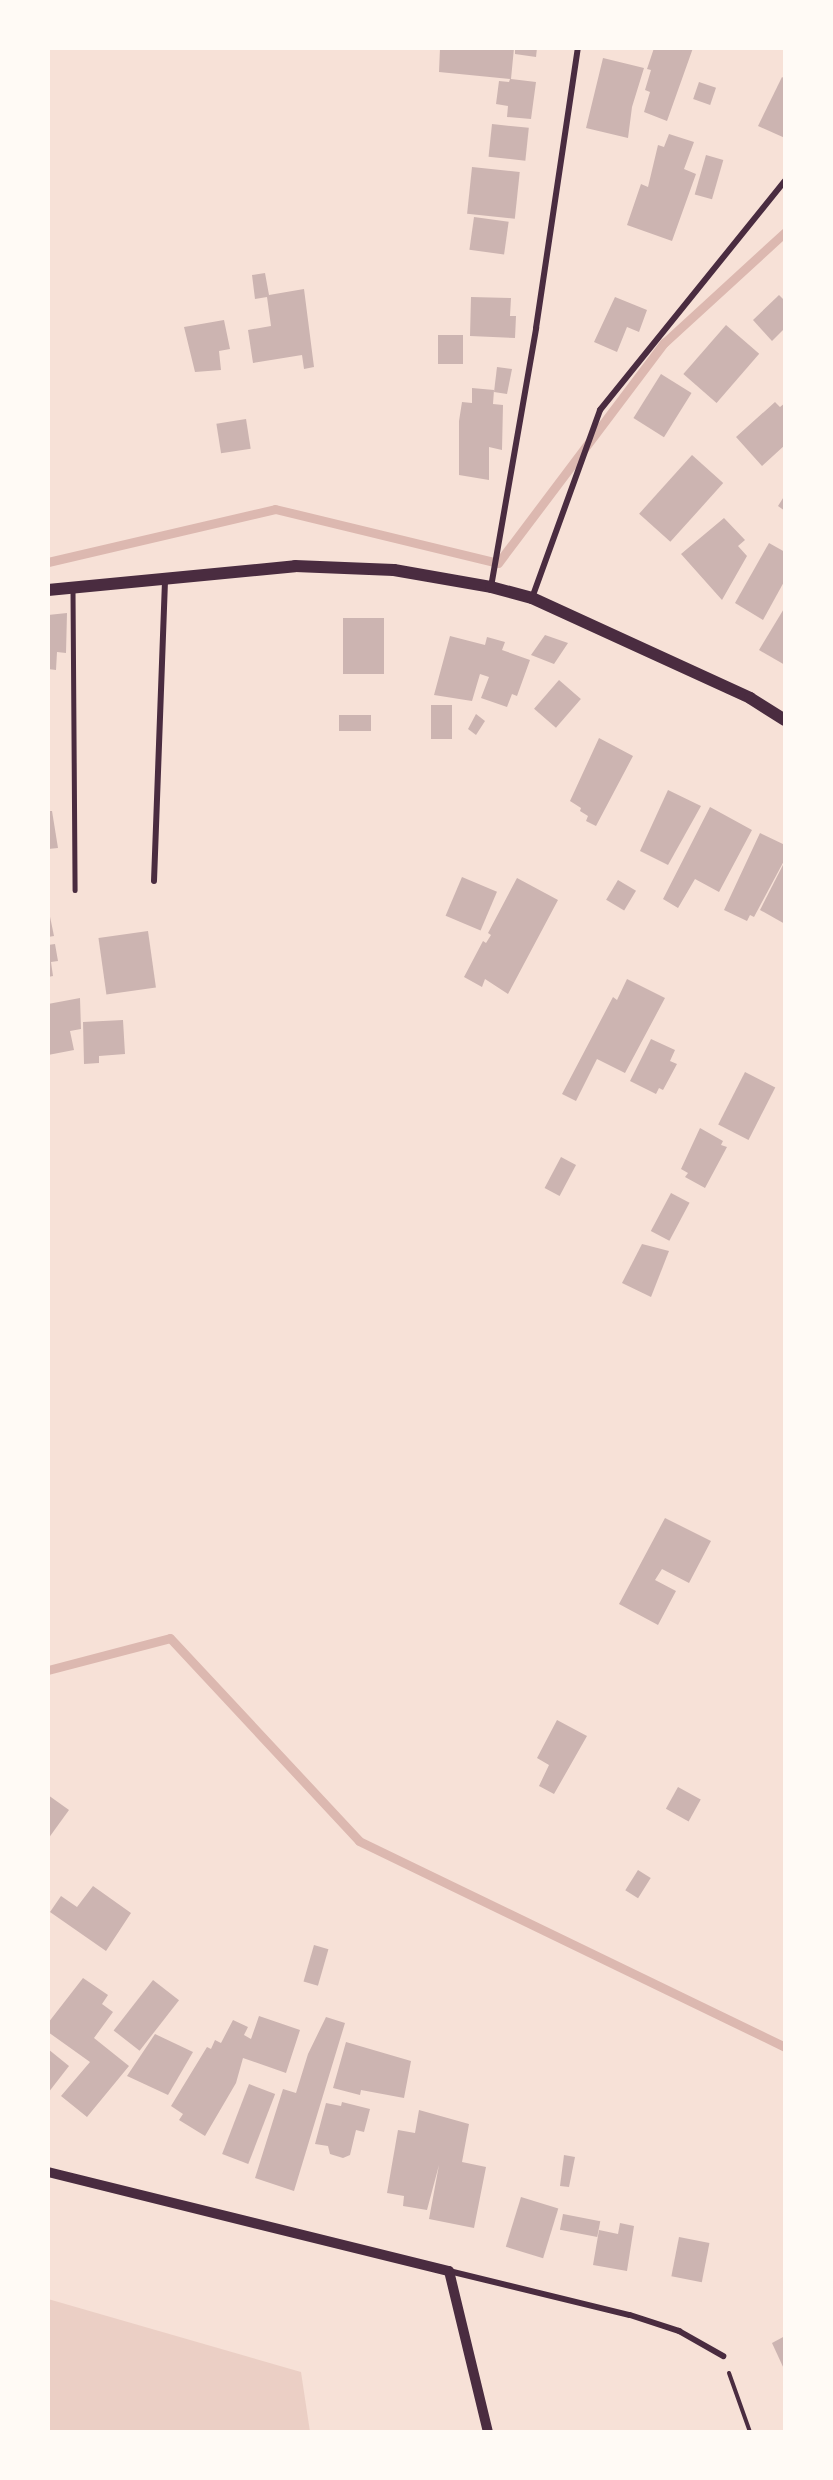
<!DOCTYPE html>
<style>
body{margin:0}
#map{position:relative;width:833px;height:2480px;overflow:hidden;background:#f7e1d7;font-family:"Asap Condensed",sans-serif}
div>[style]{position:absolute}
.green>*{inset:0;background:#ebcfc5}
.stream>*{height:9px;margin:-4.5px;padding:0 4.5px;transform-origin:4.5px;border-radius:4.5px;background:#dcb8b0}
.building>*{inset:0;background:#ccb4b1;transform-origin:0 0}
.path>*{height:4px;margin:-2px;padding:0 2px;transform-origin:2px;border-radius:2px;background:#4a2c40}
.service>*{height:4.5px;margin:-2.25px;padding:0 2.25px;transform-origin:2.25px;border-radius:2.25px;background:#4a2c40}
.minor>*{height:6px;margin:-3px;padding:0 3px;transform-origin:3px;border-radius:3px;background:#4a2c40}
.tertiary>*{height:10px;margin:-5px;padding:0 5px;transform-origin:5px;border-radius:5px;background:#4a2c40}
.secondary>*{height:12px;margin:-6px;padding:0 6px;transform-origin:6px;border-radius:6px;background:#4a2c40}
span{translate:-50% -50%;white-space:nowrap;text-align:center;line-height:1.15;-webkit-text-stroke:6px #fffaf5;paint-order:stroke}
.frame{position:absolute;inset:0;border:50px solid #fffaf5;pointer-events:none}
</style>
<div id="map">
<div class="green">
<div style="clip-path:polygon(48px 2299px,301px 2372px,310px 2432px,48px 2432px)"></div>
</div>
<div class="stream">
<div style="left:48px;top:562px;width:233px;rotate:-13.1deg"></div>
<div style="left:275px;top:509px;width:229px;rotate:13.6deg"></div>
<div style="left:498px;top:563px;width:276px;rotate:-53deg"></div>
<div style="left:664px;top:343px;width:164px;rotate:-42.5deg"></div>
<div style="left:48px;top:1670px;width:126px;rotate:-14.7deg"></div>
<div style="left:170px;top:1638px;width:277px;rotate:47deg"></div>
<div style="left:359px;top:1841px;width:473px;rotate:25.8deg"></div>
</div>
<div class="building">
<div style="clip-path:polygon(440px 48px,514px 48px,511px 79px,536px 82px,531px 119px,507px 117px,508px 106px,496px 104px,499px 81px,509px 82px,510px 79px,439px 72px)"></div>
<div style="clip-path:polygon(515px 48px,537px 48px,536px 57px,515px 54px)"></div>
<div style="clip-path:polygon(654px 48px,693px 48px,667px 121px,644px 112px,650px 92px,645px 90px,651px 70px,647px 69px)"></div>
<div style="clip-path:polygon(603px 58px,644px 68px,632px 107px,628px 138px,586px 128px)"></div>
<div style="clip-path:polygon(782px 77px,785px 79px,785px 138px,758px 126px)"></div>
<div style="left:699px;top:82px;width:18px;height:18px;rotate:19deg"></div>
<div style="left:492px;top:124px;width:37px;height:33px;rotate:6deg"></div>
<div style="clip-path:polygon(669px 134px,694px 142px,684px 169px,696px 174px,672px 241px,627px 225px,641px 184px,648px 187px,658px 145px,664px 147px)"></div>
<div style="left:706px;top:155px;width:18px;height:41px;rotate:16deg"></div>
<div style="left:472px;top:167px;width:48px;height:47px;rotate:6deg"></div>
<div style="left:474px;top:217px;width:35px;height:33px;rotate:8deg"></div>
<div style="clip-path:polygon(265px 273px,269px 295px,304px 289px,314px 367px,304px 369px,302px 355px,253px 363px,248px 330px,271px 326px,267px 297px,255px 299px,252px 275px)"></div>
<div style="clip-path:polygon(779px 295px,785px 301px,785px 328px,772px 341px,753px 320px)"></div>
<div style="clip-path:polygon(471px 297px,511px 298px,510px 316px,516px 316px,515px 338px,470px 336px)"></div>
<div style="clip-path:polygon(615px 297px,647px 310px,639px 332px,627px 327px,617px 352px,594px 342px)"></div>
<div style="clip-path:polygon(224px 320px,230px 349px,219px 351px,221px 370px,195px 372px,184px 327px)"></div>
<div style="left:726px;top:325px;width:44px;height:65px;rotate:41deg"></div>
<div style="left:463px;top:335px;width:29px;height:25px;rotate:90deg"></div>
<div style="clip-path:polygon(497px 367px,512px 369px,507px 394px,494px 392px)"></div>
<div style="left:661px;top:374px;width:36px;height:52px;rotate:32deg"></div>
<div style="clip-path:polygon(472px 388px,494px 390px,493px 404px,503px 405px,502px 450px,489px 447px,489px 480px,459px 475px,459px 421px,462px 402px,472px 403px)"></div>
<div style="clip-path:polygon(775px 402px,780px 407px,785px 403px,785px 445px,762px 466px,736px 437px)"></div>
<div style="left:246px;top:419px;width:30px;height:30px;rotate:81deg"></div>
<div style="left:692px;top:455px;width:42px;height:79px;rotate:42deg"></div>
<div style="clip-path:polygon(785px 495px,785px 511px,778px 506px)"></div>
<div style="clip-path:polygon(724px 518px,745px 540px,738px 546px,747px 556px,722px 600px,681px 554px)"></div>
<div style="clip-path:polygon(769px 543px,785px 552px,785px 580px,763px 620px,735px 603px)"></div>
<div style="clip-path:polygon(785px 607px,785px 665px,759px 650px)"></div>
<div style="clip-path:polygon(67px 613px,66px 653px,57px 652px,56px 670px,48px 669px,48px 615px)"></div>
<div style="left:343px;top:618px;width:41px;height:56px"></div>
<div style="clip-path:polygon(545px 635px,568px 643px,554px 664px,531px 655px)"></div>
<div style="clip-path:polygon(450px 636px,485px 645px,487px 637px,505px 642px,502px 650px,530px 660px,517px 696px,512px 694px,507px 707px,481px 698px,489px 677px,480px 674px,472px 701px,434px 695px)"></div>
<div style="left:559px;top:680px;width:29px;height:38px;rotate:41deg"></div>
<div style="left:431px;top:705px;width:21px;height:34px"></div>
<div style="clip-path:polygon(476px 714px,485px 721px,476px 735px,468px 729px)"></div>
<div style="left:339px;top:715px;width:32px;height:16px"></div>
<div style="clip-path:polygon(599px 738px,633px 756px,596px 826px,586px 821px,588px 816px,580px 811px,581px 808px,570px 801px)"></div>
<div style="clip-path:polygon(668px 790px,701px 806px,668px 865px,640px 851px)"></div>
<div style="clip-path:polygon(710px 807px,752px 830px,719px 892px,695px 879px,678px 908px,663px 899px)"></div>
<div style="clip-path:polygon(48px 811px,52px 811px,58px 848px,48px 849px)"></div>
<div style="clip-path:polygon(760px 833px,785px 845px,785px 859px,754px 917px,750px 915px,747px 921px,724px 910px)"></div>
<div style="clip-path:polygon(785px 861px,785px 924px,760px 910px)"></div>
<div style="left:462px;top:877px;width:38px;height:42px;rotate:23deg"></div>
<div style="clip-path:polygon(517px 878px,558px 900px,508px 994px,485px 979px,482px 987px,464px 977px,483px 941px,486px 943px,491px 935px,488px 933px)"></div>
<div style="left:618px;top:880px;width:21px;height:23px;rotate:31deg"></div>
<div style="clip-path:polygon(48px 907px,54px 936px,48px 937px)"></div>
<div style="left:148px;top:931px;width:57px;height:50px;rotate:82deg"></div>
<div style="clip-path:polygon(55px 944px,58px 961px,51px 962px,53px 976px,48px 977px,48px 945px)"></div>
<div style="clip-path:polygon(627px 979px,665px 998px,625px 1073px,597px 1059px,576px 1101px,562px 1094px,613px 997px,617px 1000px)"></div>
<div style="clip-path:polygon(80px 998px,81px 1029px,70px 1031px,74px 1050px,48px 1055px,48px 1004px)"></div>
<div style="clip-path:polygon(123px 1020px,125px 1054px,99px 1056px,99px 1063px,84px 1064px,83px 1022px)"></div>
<div style="clip-path:polygon(651px 1039px,675px 1050px,670px 1061px,677px 1064px,663px 1090px,659px 1088px,656px 1094px,630px 1081px)"></div>
<div style="left:745px;top:1072px;width:34px;height:59px;rotate:27deg"></div>
<div style="clip-path:polygon(700px 1128px,723px 1141px,721px 1145px,727px 1147px,705px 1188px,685px 1177px,688px 1173px,681px 1169px)"></div>
<div style="left:561px;top:1157px;width:17px;height:35px;rotate:28deg"></div>
<div style="left:671px;top:1193px;width:21px;height:43px;rotate:28deg"></div>
<div style="clip-path:polygon(642px 1244px,669px 1251px,651px 1297px,622px 1283px)"></div>
<div style="clip-path:polygon(665px 1518px,711px 1541px,689px 1583px,662px 1569px,655px 1580px,676px 1591px,658px 1625px,619px 1604px)"></div>
<div style="clip-path:polygon(557px 1720px,587px 1736px,554px 1794px,539px 1786px,549px 1765px,537px 1758px)"></div>
<div style="left:678px;top:1787px;width:26px;height:25px;rotate:29deg"></div>
<div style="clip-path:polygon(48px 1795px,69px 1810px,48px 1839px)"></div>
<div style="left:638px;top:1870px;width:15px;height:24px;rotate:32deg"></div>
<div style="clip-path:polygon(93px 1886px,131px 1913px,106px 1951px,50px 1912px,61px 1896px,77px 1907px)"></div>
<div style="left:314px;top:1945px;width:15px;height:38px;rotate:16deg"></div>
<div style="clip-path:polygon(83px 1978px,108px 1995px,102px 2004px,113px 2012px,94px 2038px,129px 2066px,87px 2117px,61px 2096px,90px 2062px,48px 2032px,48px 2023px)"></div>
<div style="left:153px;top:1980px;width:33px;height:64px;rotate:38deg"></div>
<div style="clip-path:polygon(259px 2016px,300px 2030px,286px 2073px,243px 2058px,236px 2083px,205px 2136px,179px 2120px,183px 2114px,171px 2106px,207px 2047px,211px 2049px,215px 2040px,221px 2043px,233px 2020px,248px 2027px,244px 2035px,251px 2039px)"></div>
<div style="clip-path:polygon(326px 2017px,345px 2023px,294px 2191px,255px 2178px,283px 2089px,296px 2093px,308px 2054px)"></div>
<div style="clip-path:polygon(155px 2034px,193px 2052px,168px 2095px,127px 2076px)"></div>
<div style="clip-path:polygon(346px 2042px,411px 2061px,404px 2098px,361px 2090px,360px 2095px,333px 2088px)"></div>
<div style="clip-path:polygon(48px 2049px,69px 2066px,48px 2093px)"></div>
<div style="left:249px;top:2084px;width:28px;height:75px;rotate:21deg"></div>
<div style="clip-path:polygon(342px 2102px,370px 2109px,364px 2132px,356px 2130px,350px 2155px,343px 2158px,330px 2154px,328px 2146px,315px 2144px,326px 2103px,341px 2106px)"></div>
<div style="clip-path:polygon(419px 2110px,469px 2124px,462px 2162px,486px 2167px,474px 2228px,429px 2219px,439px 2165px,427px 2210px,403px 2206px,404px 2196px,387px 2193px,398px 2130px,415px 2133px)"></div>
<div style="clip-path:polygon(564px 2155px,575px 2157px,569px 2187px,560px 2186px)"></div>
<div style="left:521px;top:2197px;width:39px;height:52px;rotate:17deg"></div>
<div style="left:563px;top:2214px;width:38px;height:16px;rotate:11deg"></div>
<div style="clip-path:polygon(620px 2223px,634px 2226px,627px 2271px,593px 2265px,599px 2230px,618px 2234px)"></div>
<div style="left:679px;top:2237px;width:31px;height:40px;rotate:11deg"></div>
<div style="clip-path:polygon(785px 2336px,785px 2369px,784px 2369px,772px 2343px)"></div>
</div>
<div class="path">
<div style="left:729px;top:2373px;width:63px;rotate:70.4deg"></div>
</div>
<div class="service">
<div style="left:73px;top:590px;width:300px;rotate:89.6deg"></div>
</div>
<div class="minor">
<div style="left:491px;top:587px;width:263px;rotate:-80.1deg"></div>
<div style="left:536px;top:328px;width:283px;rotate:-81.5deg"></div>
<div style="left:532px;top:598px;width:200px;rotate:-70.1deg"></div>
<div style="left:600px;top:410px;width:294px;rotate:-51.1deg"></div>
<div style="left:154px;top:881px;width:303px;rotate:-87.9deg"></div>
<div style="left:449px;top:2271px;width:186px;rotate:13.7deg"></div>
<div style="left:630px;top:2315px;width:52px;rotate:18.1deg"></div>
<div style="left:679px;top:2331px;width:51px;rotate:29.6deg"></div>
</div>
<div class="tertiary">
<div style="left:48px;top:2172px;width:413px;rotate:13.9deg"></div>
<div style="left:449px;top:2271px;width:166px;rotate:76.4deg"></div>
</div>
<div class="secondary">
<div style="left:48px;top:590px;width:248px;rotate:-5.5deg"></div>
<div style="left:295px;top:566px;width:99px;rotate:2.3deg"></div>
<div style="left:394px;top:570px;width:98px;rotate:9.9deg"></div>
<div style="left:491px;top:587px;width:42px;rotate:15deg"></div>
<div style="left:532px;top:598px;width:240px;rotate:24.6deg"></div>
<div style="left:750px;top:698px;width:41px;rotate:32.2deg"></div>
</div>
<div class="frame"></div>
</div>
